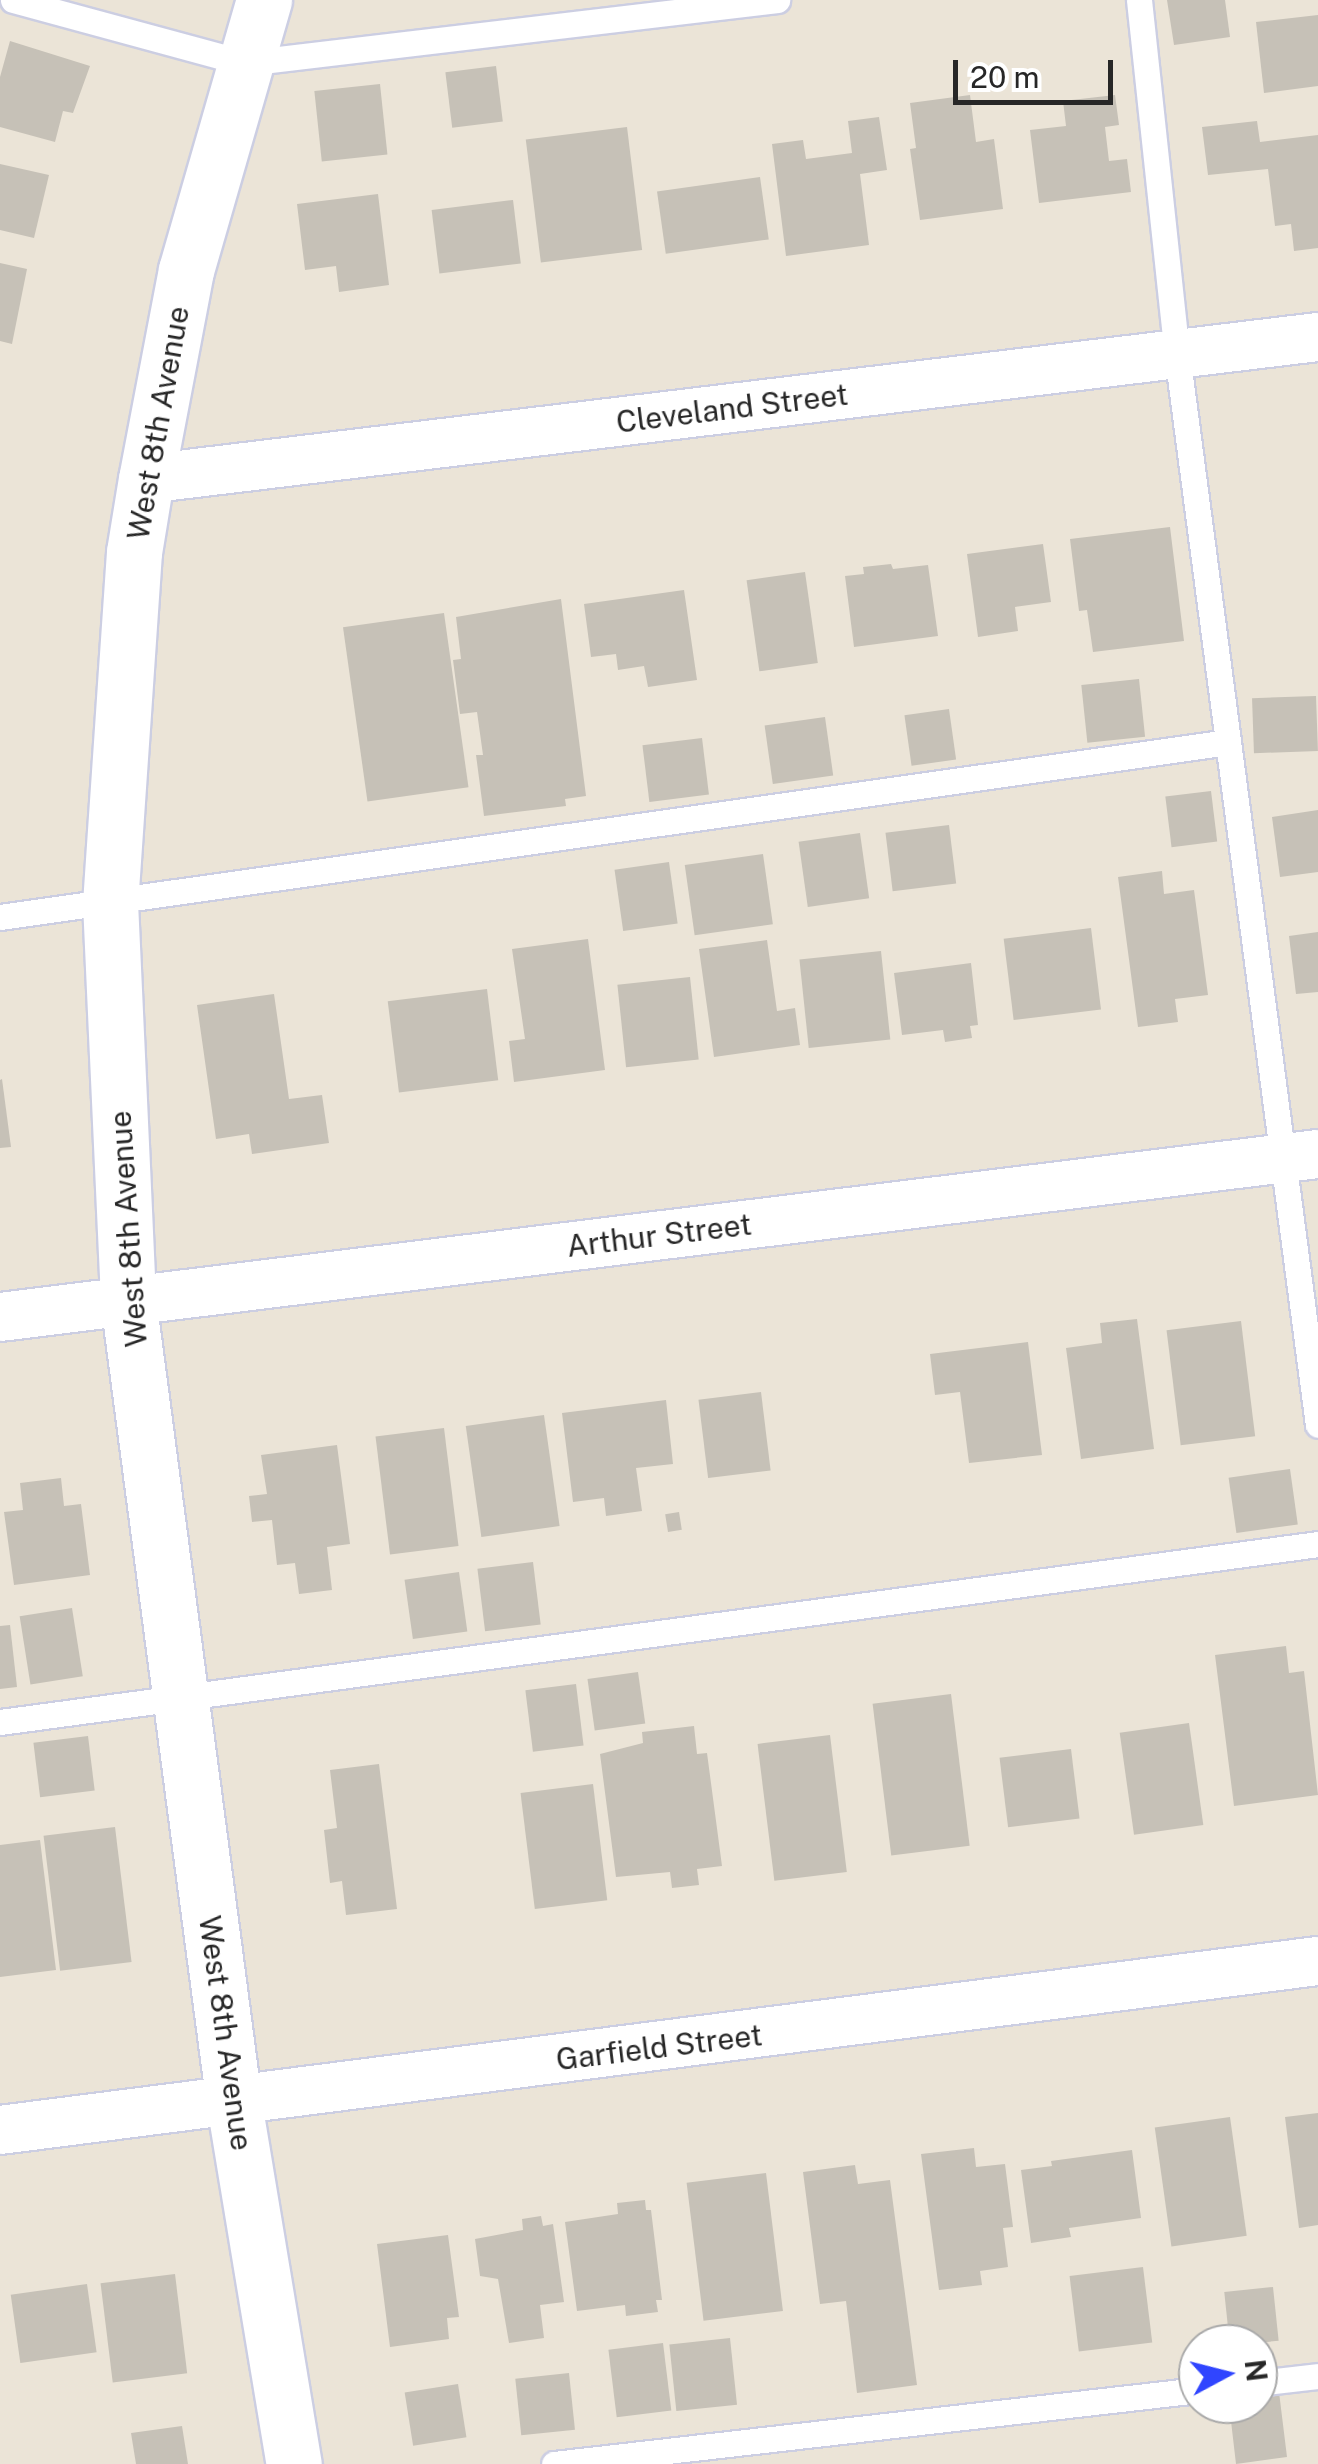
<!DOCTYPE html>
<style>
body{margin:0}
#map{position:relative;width:1318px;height:2464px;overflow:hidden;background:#ebe4d7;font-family:"Public Sans",sans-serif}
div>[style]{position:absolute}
.building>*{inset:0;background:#c6c1b7;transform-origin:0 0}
.roads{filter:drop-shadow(2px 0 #cccee2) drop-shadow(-2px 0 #cccee2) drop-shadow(0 2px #cccee2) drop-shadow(0 -2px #cccee2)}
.service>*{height:25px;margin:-12.5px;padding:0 12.5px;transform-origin:12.5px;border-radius:12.5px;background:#fff}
.minor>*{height:48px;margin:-24px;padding:0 24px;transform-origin:24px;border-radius:24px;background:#fff}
.tertiary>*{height:55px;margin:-27.5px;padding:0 27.5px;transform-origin:27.5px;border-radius:27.5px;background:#fff}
span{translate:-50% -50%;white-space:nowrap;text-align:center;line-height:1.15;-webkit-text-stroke:10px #fff;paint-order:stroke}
.street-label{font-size:30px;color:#272727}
.north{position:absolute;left:1178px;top:2324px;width:100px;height:100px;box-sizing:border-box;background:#fff;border:2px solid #a9a9a9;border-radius:50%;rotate:83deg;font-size:28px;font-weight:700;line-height:40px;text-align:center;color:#272727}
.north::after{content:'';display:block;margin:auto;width:35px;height:45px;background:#3045ff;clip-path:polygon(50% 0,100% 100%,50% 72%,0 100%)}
.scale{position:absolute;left:953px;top:60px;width:160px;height:45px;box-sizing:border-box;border:5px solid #272727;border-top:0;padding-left:12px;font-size:30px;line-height:35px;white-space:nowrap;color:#272727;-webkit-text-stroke:8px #fff;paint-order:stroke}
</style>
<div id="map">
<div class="building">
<div style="clip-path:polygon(1167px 0,1225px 0,1230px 37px,1174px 45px)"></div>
<div style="clip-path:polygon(1318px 15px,1318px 86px,1264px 93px,1256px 22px)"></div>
<div style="clip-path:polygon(10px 41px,90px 66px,73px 113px,63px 111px,55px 142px,0 127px,0 77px)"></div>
<div style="left:496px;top:66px;width:56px;height:51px;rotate:83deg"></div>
<div style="left:380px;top:84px;width:71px;height:66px;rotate:84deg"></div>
<div style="clip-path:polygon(970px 95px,976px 142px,994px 139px,1003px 209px,920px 220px,910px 149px,916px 148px,910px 103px)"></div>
<div style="clip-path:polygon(1115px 95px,1119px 125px,1105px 127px,1109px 161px,1127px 159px,1131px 192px,1039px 203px,1030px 130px,1066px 126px,1063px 101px)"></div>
<div style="clip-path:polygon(879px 117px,887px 170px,860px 174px,869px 245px,786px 256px,772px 144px,803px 140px,806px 159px,852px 153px,848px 121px)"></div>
<div style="clip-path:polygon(1257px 121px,1260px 142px,1318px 135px,1318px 248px,1294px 251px,1291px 224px,1275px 226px,1268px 169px,1208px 175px,1202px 127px)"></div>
<div style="left:627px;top:127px;width:124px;height:102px;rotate:83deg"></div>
<div style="clip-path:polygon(0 164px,49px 175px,34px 238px,0 230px)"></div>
<div style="left:760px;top:177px;width:63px;height:104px;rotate:82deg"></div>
<div style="clip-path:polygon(378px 194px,389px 285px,339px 292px,336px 266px,305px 270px,297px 204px)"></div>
<div style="left:513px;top:200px;width:64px;height:82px;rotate:83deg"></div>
<div style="clip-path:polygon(0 263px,27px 269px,12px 344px,0 341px)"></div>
<div style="clip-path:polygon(1170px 527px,1184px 641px,1093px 652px,1087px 610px,1079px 611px,1070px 539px)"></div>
<div style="clip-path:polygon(1043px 544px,1051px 602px,1015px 607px,1018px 631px,978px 637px,967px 554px)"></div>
<div style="clip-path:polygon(891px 564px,893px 569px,928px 565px,938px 636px,854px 647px,845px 576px,864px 574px,863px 567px)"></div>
<div style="left:805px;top:572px;width:92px;height:59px;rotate:82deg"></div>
<div style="clip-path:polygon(684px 590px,697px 680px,648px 687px,644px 666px,618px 670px,616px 654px,591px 657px,584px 604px)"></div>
<div style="clip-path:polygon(561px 599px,586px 796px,565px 799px,566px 806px,484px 816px,476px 755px,483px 755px,477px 712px,460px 714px,453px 660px,461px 659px,456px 617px)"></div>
<div style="left:444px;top:613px;width:176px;height:102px;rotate:82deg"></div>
<div style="left:1139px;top:679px;width:58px;height:58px;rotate:84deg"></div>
<div style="left:1316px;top:696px;width:55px;height:64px;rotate:88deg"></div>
<div style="left:949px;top:709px;width:51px;height:45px;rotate:82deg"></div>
<div style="left:825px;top:717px;width:59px;height:61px;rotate:82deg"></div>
<div style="left:702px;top:738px;width:57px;height:60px;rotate:83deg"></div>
<div style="left:1211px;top:791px;width:51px;height:46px;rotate:83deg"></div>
<div style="clip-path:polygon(1318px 810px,1318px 872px,1280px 877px,1272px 817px)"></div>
<div style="left:949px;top:825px;width:59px;height:64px;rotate:83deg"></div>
<div style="left:860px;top:833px;width:66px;height:62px;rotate:82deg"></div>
<div style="left:763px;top:854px;width:71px;height:79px;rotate:82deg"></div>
<div style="left:669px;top:862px;width:62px;height:55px;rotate:82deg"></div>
<div style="clip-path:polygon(1162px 871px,1164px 894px,1194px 890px,1208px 995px,1175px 999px,1178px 1022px,1138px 1027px,1118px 877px)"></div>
<div style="left:1091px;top:928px;width:82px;height:88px;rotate:83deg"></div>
<div style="clip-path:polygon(1318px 932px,1318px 992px,1296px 994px,1289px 936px)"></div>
<div style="clip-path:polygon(588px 939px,605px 1070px,514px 1082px,509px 1041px,525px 1039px,512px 949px)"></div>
<div style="clip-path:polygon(767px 940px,777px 1011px,795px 1008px,800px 1045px,714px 1057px,699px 949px)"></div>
<div style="left:881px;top:951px;width:89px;height:82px;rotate:84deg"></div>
<div style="clip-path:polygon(971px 963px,978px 1025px,970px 1026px,972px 1038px,945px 1042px,943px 1030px,902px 1035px,894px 973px)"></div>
<div style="left:690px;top:977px;width:83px;height:73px;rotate:84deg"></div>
<div style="left:487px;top:989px;width:92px;height:100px;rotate:83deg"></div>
<div style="clip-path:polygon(274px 994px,289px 1099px,322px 1095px,329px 1143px,252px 1154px,249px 1134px,216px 1139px,197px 1005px)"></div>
<div style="clip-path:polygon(2px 1079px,11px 1147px,0 1148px,0 1080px)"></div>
<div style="clip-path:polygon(1137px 1319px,1154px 1449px,1081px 1459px,1066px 1348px,1102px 1343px,1100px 1323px)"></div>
<div style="left:1241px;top:1321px;width:116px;height:75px;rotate:83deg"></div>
<div style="clip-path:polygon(1028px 1342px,1042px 1455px,969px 1463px,960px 1392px,935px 1395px,930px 1354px)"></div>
<div style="left:761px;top:1392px;width:79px;height:63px;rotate:83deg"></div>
<div style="clip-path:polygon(666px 1400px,673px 1464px,636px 1468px,642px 1511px,606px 1516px,604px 1498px,573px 1502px,562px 1413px)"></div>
<div style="left:544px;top:1415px;width:112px;height:79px;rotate:82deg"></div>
<div style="left:444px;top:1428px;width:119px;height:69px;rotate:83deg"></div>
<div style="clip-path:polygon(337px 1445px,350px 1544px,327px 1547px,332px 1590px,299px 1594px,295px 1563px,277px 1565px,272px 1520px,252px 1522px,249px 1496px,267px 1494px,261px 1455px)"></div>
<div style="left:1290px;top:1469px;width:56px;height:62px;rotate:82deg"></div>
<div style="clip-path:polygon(61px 1478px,64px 1506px,81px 1504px,90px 1575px,14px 1585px,4px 1512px,23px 1510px,20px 1483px)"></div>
<div style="left:679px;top:1512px;width:18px;height:14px;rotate:81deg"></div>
<div style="left:533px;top:1562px;width:63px;height:56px;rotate:83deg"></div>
<div style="left:459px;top:1572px;width:60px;height:55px;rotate:82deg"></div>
<div style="left:72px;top:1608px;width:69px;height:53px;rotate:81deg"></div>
<div style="clip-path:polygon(10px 1625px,17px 1687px,0 1689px,0 1626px)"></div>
<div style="clip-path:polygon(1286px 1646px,1289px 1673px,1304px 1671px,1318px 1795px,1234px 1806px,1215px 1655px)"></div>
<div style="left:638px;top:1672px;width:52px;height:51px;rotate:82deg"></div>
<div style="left:576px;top:1684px;width:62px;height:51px;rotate:83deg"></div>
<div style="left:951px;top:1694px;width:153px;height:79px;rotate:83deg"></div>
<div style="left:1189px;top:1723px;width:103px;height:70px;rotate:82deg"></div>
<div style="clip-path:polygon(694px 1726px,697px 1754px,707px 1753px,722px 1866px,697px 1869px,699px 1885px,672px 1888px,670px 1872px,616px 1877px,600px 1754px,643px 1743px,642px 1732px)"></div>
<div style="left:830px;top:1735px;width:138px;height:73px;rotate:83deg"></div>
<div style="left:88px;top:1736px;width:55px;height:55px;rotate:83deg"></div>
<div style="left:1071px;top:1749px;width:70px;height:72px;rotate:83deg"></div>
<div style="clip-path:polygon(379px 1764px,397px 1909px,346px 1915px,342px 1881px,330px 1883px,324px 1830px,337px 1828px,330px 1770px)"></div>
<div style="left:593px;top:1784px;width:117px;height:73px;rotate:83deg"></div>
<div style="left:115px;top:1827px;width:136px;height:72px;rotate:83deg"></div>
<div style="clip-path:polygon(40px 1840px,56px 1970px,0 1977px,0 1845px)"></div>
<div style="clip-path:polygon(1318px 2113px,1318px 2225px,1299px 2228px,1285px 2117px)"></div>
<div style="left:1230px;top:2117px;width:120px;height:76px;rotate:82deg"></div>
<div style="clip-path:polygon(974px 2148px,976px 2167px,1005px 2164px,1013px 2227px,1003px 2228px,1008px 2267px,980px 2271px,982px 2285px,939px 2290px,921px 2154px)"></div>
<div style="clip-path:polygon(1132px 2150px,1141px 2218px,1069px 2228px,1071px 2237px,1031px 2243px,1021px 2170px,1052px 2166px,1051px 2161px)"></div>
<div style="clip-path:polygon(855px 2165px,858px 2184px,890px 2180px,917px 2385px,857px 2393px,846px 2301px,820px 2304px,803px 2172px)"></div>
<div style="left:766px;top:2173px;width:139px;height:80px;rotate:83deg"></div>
<div style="clip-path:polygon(645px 2200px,646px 2210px,651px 2210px,662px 2300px,656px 2300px,658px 2312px,626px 2316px,625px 2305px,577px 2311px,565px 2222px,618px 2214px,617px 2203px)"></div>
<div style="clip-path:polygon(541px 2216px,543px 2226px,553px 2224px,564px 2302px,540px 2305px,544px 2338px,509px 2343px,498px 2279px,480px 2276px,475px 2239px,523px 2230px,522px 2219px)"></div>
<div style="clip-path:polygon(448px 2235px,459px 2317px,447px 2318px,449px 2339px,390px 2347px,377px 2244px)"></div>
<div style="left:1143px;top:2267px;width:76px;height:74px;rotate:83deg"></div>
<div style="left:175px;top:2274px;width:100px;height:75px;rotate:83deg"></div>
<div style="left:87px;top:2284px;width:69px;height:77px;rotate:82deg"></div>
<div style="left:1273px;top:2287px;width:54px;height:49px;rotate:84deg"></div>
<div style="left:730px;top:2338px;width:67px;height:61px;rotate:84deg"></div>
<div style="left:663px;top:2343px;width:68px;height:55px;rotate:83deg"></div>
<div style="left:569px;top:2373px;width:57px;height:54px;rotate:84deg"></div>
<div style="left:458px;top:2384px;width:54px;height:54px;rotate:81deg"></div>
<div style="clip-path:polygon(1279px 2392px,1287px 2457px,1236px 2464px,1229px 2404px,1258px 2404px,1258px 2394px)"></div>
<div style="clip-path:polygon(182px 2426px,188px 2464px,136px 2464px,131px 2433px)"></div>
</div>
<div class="roads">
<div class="service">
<div style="left:13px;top:0;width:240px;rotate:15.2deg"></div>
<div style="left:245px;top:63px;width:536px;rotate:-6.75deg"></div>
<div style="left:1139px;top:0;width:356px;rotate:83.9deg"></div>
<div style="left:1177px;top:354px;width:1080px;rotate:82.5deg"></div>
<div style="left:0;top:917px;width:1240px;rotate:-8.11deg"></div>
<div style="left:0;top:1722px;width:1330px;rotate:-7.69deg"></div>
<div style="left:1258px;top:2383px;width:60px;rotate:-6.7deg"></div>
<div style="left:554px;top:2464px;width:648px;rotate:-6.55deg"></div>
</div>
<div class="minor">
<div style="left:146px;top:479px;width:1181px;rotate:-6.91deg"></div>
<div style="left:0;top:1317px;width:1328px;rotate:-7.05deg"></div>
<div style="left:0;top:2130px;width:1329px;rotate:-7.31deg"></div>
</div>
<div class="tertiary">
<div style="left:264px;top:0;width:281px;rotate:106.1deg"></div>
<div style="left:186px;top:270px;width:213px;rotate:100.8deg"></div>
<div style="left:146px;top:479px;width:74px;rotate:99.3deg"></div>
<div style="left:134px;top:552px;width:351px;rotate:93.9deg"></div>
<div style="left:110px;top:902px;width:398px;rotate:87.4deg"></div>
<div style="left:128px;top:1300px;width:810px;rotate:82.48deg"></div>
<div style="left:234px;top:2103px;width:366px;rotate:80.6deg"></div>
</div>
</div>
<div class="street-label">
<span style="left:732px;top:408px;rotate:-7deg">Cleveland Street</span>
<span style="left:158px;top:423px;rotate:-80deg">West 8th Avenue</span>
<span style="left:128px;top:1229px;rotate:-94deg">West 8th Avenue</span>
<span style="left:659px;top:1235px;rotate:-7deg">Arthur Street</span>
<span style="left:226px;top:2033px;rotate:82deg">West 8th Avenue</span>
<span style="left:659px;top:2047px;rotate:-7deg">Garfield Street</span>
</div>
<div class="north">N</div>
<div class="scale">20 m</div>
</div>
